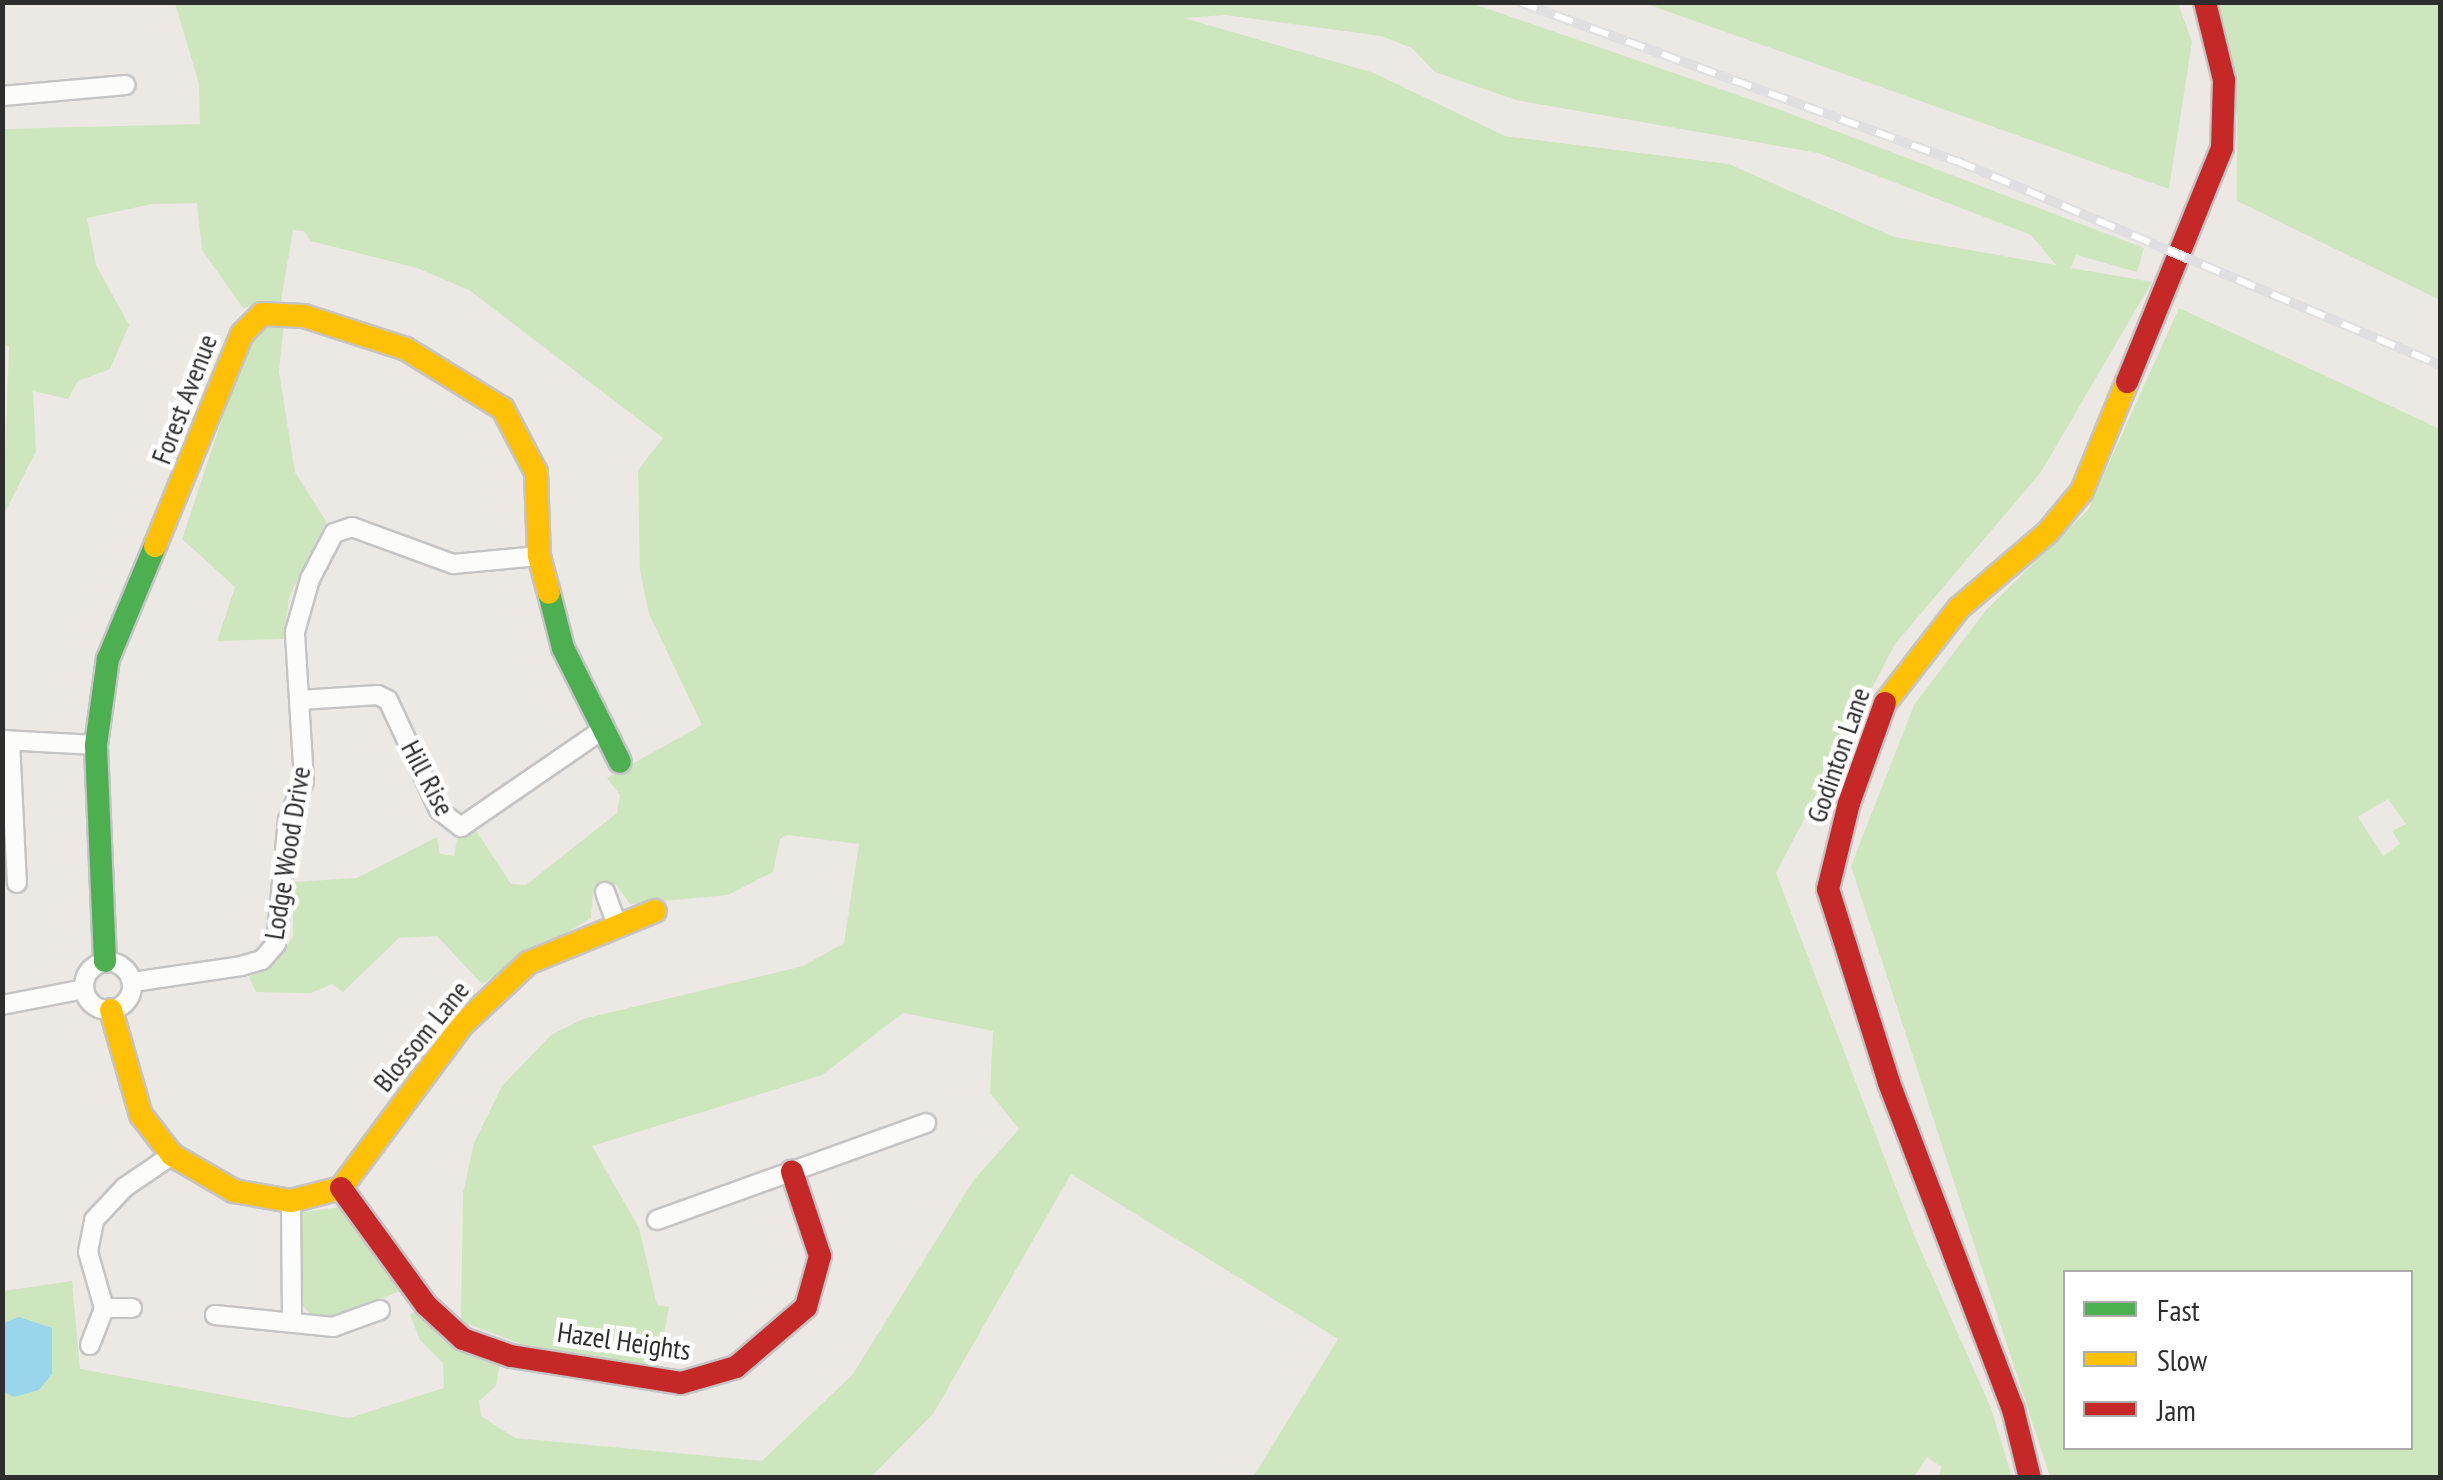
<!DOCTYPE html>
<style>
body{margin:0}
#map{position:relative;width:2443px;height:1480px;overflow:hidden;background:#ece8e4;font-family:"PT Sans Narrow",sans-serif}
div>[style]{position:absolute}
.green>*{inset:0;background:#cee6be}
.water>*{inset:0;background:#99d6ec}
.roads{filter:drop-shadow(2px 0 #c5c4c5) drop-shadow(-2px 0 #c5c4c5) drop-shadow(0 2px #c5c4c5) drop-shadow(0 -2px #c5c4c5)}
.street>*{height:18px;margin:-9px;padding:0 9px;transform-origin:9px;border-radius:9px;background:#fcfcfb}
.street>.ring{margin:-9px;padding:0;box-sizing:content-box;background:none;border:18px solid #fcfcfb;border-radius:50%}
.fast>*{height:22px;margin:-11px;padding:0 11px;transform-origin:11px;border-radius:11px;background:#4caf50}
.slow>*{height:22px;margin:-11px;padding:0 11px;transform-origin:11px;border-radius:11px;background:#ffc107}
.jam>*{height:22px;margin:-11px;padding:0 11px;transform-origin:11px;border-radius:11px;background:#c62828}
.rail>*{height:10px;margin-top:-5px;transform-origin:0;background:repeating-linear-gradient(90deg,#fff 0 19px,#dfdfe1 0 38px);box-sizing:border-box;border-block:2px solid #dfdfe1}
span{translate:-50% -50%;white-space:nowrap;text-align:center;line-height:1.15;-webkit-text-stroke:9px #fff;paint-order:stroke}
.street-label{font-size:28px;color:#2e2e2e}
.frame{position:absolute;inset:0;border:5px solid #2e2e2e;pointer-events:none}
.legend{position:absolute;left:2063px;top:1270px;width:350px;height:180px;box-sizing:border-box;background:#fff;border:2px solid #ababab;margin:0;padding:12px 18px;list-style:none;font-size:30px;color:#2e2e2e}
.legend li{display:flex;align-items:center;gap:20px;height:50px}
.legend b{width:50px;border:2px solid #ababab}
</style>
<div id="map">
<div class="green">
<div style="clip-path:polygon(evenodd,175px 3px,1471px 3px,1778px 109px,2144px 248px,2137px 272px,2076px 255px,2071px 268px,2152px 282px,2041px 472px,1895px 644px,1776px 873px,1914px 1235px,1991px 1408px,2012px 1477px,1938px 1477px,1942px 1467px,1927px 1457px,1913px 1478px,1253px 1477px,1338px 1339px,1071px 1174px,933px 1414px,871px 1477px,3px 1477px,3px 1291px,72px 1281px,80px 1369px,349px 1418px,444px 1388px,443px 1363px,420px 1340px,410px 1315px,415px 1311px,464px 1352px,500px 1363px,496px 1386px,479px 1401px,481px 1416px,515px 1438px,762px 1461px,853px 1374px,973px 1181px,1019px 1129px,990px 1093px,993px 1031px,903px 1013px,822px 1075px,592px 1146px,639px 1228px,657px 1305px,669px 1307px,657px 1373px,526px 1346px,461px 1321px,463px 1193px,474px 1143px,502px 1086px,551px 1035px,583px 1019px,803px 966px,844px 943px,859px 844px,787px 835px,780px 839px,773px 872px,728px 895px,630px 904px,616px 884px,593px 892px,591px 918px,482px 984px,437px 936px,399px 938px,343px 992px,332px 984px,311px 993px,256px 992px,249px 977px,276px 963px,293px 936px,293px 882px,357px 878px,437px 837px,440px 854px,454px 856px,457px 839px,475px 829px,511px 884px,526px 885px,617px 813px,620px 795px,607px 778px,702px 725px,649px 614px,640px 571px,638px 470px,663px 438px,469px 290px,417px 268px,311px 241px,304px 231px,293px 230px,281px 301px,243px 308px,202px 250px,197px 203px,152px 204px,87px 218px,96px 265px,129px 325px,110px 369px,78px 381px,68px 399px,33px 391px,36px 451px,3px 516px,9px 346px,2px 345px,3px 129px,200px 124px,199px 84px,175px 3px,1225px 15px,1381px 36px,1412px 48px,1435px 72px,1516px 100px,1818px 153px,2031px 235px,2056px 265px,1894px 237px,1729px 164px,1505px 136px,1374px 73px,1184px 18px,1225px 15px)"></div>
<div style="clip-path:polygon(1644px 3px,2178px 3px,2192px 42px,2169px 189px)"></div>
<div style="clip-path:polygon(2219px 3px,2440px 3px,2440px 300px,2237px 201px,2237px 116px)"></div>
<div style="clip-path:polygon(evenodd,2179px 308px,2440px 429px,2440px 1477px,2050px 1477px,1851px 866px,1914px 705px,1986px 610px,2088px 510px,2179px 308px,2388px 799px,2406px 824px,2392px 831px,2400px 844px,2383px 856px,2358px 817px,2388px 799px,2179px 308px,2066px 1272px,2410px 1272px,2410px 1448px,2066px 1448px,2066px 1272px)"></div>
<div style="clip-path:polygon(284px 320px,279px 372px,295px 472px,326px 521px,289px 597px,284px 639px,217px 641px,235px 587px,182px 539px,249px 338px)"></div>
<div style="clip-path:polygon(339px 1207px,404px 1289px,330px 1322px,314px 1319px,300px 1302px,299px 1213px)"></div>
</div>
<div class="water">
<div style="clip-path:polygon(19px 1317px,52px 1328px,52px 1374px,39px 1390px,14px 1397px,3px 1392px,3px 1323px)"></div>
</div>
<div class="roads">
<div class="street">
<div style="left:2px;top:96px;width:124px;rotate:-5.1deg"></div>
<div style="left:300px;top:700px;width:78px;rotate:-3.7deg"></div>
<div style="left:378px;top:695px;width:11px;rotate:27deg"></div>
<div style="left:388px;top:700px;width:121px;rotate:65.1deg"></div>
<div style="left:439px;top:810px;width:28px;rotate:38deg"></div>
<div style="left:461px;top:827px;width:175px;rotate:-34.5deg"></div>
<div style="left:2px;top:740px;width:94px;rotate:3deg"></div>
<div style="left:10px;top:742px;width:141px;rotate:87.2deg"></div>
<div style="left:605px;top:892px;width:35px;rotate:70deg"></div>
<div class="ring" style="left:84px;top:962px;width:30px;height:30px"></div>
<div style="left:133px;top:982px;width:109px;rotate:-8.4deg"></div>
<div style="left:241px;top:966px;width:22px;rotate:-16deg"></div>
<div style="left:262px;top:960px;width:21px;rotate:-49deg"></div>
<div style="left:276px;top:944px;width:125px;rotate:-84.5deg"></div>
<div style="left:288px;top:820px;width:42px;rotate:-67.7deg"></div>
<div style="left:304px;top:781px;width:149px;rotate:-93.5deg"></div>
<div style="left:295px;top:632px;width:55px;rotate:-74.2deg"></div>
<div style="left:310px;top:579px;width:52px;rotate:-62.4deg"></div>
<div style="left:334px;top:533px;width:19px;rotate:-18deg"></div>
<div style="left:352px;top:527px;width:108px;rotate:20.1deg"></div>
<div style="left:453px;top:564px;width:86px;rotate:-5.3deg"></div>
<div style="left:2px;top:1005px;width:84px;rotate:-11deg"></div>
<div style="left:291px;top:1201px;width:117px;rotate:89.5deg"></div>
<div style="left:657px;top:1220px;width:286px;rotate:-19.8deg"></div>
<div style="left:104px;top:1308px;width:28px"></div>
<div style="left:215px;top:1315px;width:119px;rotate:5.8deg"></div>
<div style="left:333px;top:1327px;width:50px;rotate:-19.9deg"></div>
<div style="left:90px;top:1345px;width:40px;rotate:-69deg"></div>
<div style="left:104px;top:1308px;width:58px;rotate:-105.9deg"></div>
<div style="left:88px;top:1252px;width:33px;rotate:-79deg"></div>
<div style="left:94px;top:1220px;width:45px;rotate:-46.8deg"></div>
<div style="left:125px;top:1187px;width:57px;rotate:-34.2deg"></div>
</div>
<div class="fast">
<div style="left:549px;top:593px;width:57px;rotate:75.7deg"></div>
<div style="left:563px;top:648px;width:127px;rotate:63.4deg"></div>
<div style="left:105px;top:961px;width:216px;rotate:-92.4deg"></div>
<div style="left:96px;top:745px;width:87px;rotate:-82.1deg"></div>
<div style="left:108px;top:659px;width:122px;rotate:-67.4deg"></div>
</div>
<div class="slow">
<div style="left:155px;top:546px;width:229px;rotate:-67.7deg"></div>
<div style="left:242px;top:334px;width:28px;rotate:-45deg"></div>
<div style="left:262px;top:314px;width:42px;rotate:2.7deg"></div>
<div style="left:304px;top:316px;width:107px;rotate:17.9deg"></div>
<div style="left:406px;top:349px;width:114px;rotate:31.7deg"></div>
<div style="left:503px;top:409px;width:71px;rotate:62.4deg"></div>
<div style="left:536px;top:472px;width:84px;rotate:88deg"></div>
<div style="left:539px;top:556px;width:38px;rotate:75deg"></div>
<div style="left:1885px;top:703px;width:120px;rotate:-52.1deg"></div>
<div style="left:1959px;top:608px;width:117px;rotate:-40.5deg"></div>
<div style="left:2048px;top:532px;width:53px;rotate:-50.3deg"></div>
<div style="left:2082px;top:491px;width:118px;rotate:-67.6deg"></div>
<div style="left:111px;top:1010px;width:109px;rotate:74.1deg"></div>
<div style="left:141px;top:1115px;width:51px;rotate:52.2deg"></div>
<div style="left:172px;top:1155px;width:72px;rotate:30.1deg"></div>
<div style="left:234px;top:1191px;width:58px;rotate:10deg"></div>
<div style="left:291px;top:1201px;width:52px;rotate:-14.6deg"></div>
<div style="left:341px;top:1188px;width:203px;rotate:-53.4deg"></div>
<div style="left:462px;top:1025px;width:91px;rotate:-43.2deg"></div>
<div style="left:528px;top:963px;width:137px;rotate:-22.3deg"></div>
</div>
<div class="jam">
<div style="left:2127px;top:382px;width:253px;rotate:-67.9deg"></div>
<div style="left:2222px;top:148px;width:68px;rotate:-88.3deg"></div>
<div style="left:2224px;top:80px;width:80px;rotate:-103.7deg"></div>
<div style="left:1885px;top:703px;width:106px;rotate:109.8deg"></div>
<div style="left:1849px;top:803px;width:89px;rotate:103.7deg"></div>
<div style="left:1828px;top:889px;width:203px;rotate:72.5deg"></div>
<div style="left:1889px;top:1083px;width:349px;rotate:69.2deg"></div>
<div style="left:2013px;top:1409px;width:71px;rotate:76.2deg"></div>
<div style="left:341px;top:1188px;width:145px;rotate:54deg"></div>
<div style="left:426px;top:1305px;width:50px;rotate:42.6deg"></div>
<div style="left:463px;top:1339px;width:51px;rotate:19.5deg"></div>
<div style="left:511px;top:1356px;width:172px;rotate:9deg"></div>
<div style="left:681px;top:1383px;width:57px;rotate:-16.2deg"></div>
<div style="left:736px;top:1367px;width:92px;rotate:-40.6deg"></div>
<div style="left:806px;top:1307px;width:53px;rotate:-74.6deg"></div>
<div style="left:820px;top:1256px;width:89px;rotate:-108.4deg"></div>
</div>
</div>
<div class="rail">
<div style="left:1519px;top:2px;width:466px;rotate:20deg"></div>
<div style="left:1957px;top:161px;width:524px;rotate:22.9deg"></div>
</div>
<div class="street-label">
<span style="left:184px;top:399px;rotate:-69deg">Forest Avenue</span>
<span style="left:1838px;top:755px;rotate:-71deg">Godinton Lane</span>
<span style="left:428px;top:778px;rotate:62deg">Hill Rise</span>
<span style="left:287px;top:853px;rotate:-81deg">Lodge Wood Drive</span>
<span style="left:421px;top:1036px;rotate:-51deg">Blossom Lane</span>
<span style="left:624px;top:1341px;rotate:8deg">Hazel Heights</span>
</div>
<div class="frame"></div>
<ul class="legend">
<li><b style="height:12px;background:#4caf50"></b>Fast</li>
<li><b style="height:12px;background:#ffc107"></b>Slow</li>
<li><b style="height:12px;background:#c62828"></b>Jam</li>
</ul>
</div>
